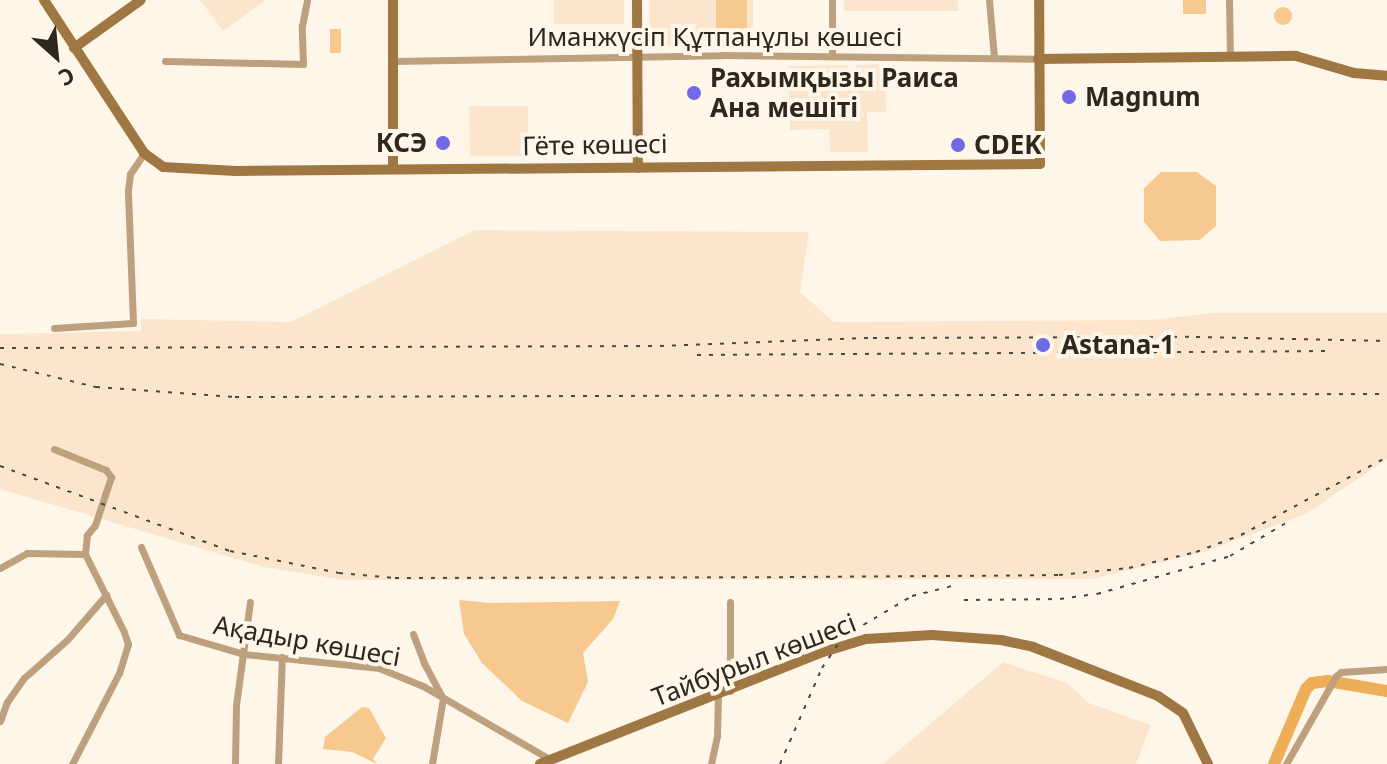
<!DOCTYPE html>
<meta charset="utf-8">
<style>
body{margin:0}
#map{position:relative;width:1387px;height:764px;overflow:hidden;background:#fff6ea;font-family:"Noto Sans",sans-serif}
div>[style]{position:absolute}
.built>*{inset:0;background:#fbe6cd;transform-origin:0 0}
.green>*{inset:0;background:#f7c98f;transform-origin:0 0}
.round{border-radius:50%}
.river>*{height:12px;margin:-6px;padding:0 6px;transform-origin:6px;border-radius:6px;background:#eeae58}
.street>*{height:7px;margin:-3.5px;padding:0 3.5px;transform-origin:3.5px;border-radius:3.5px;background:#bda17f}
.secondary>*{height:10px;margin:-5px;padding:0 5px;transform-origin:5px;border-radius:5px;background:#9f7742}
.rail>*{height:2px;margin-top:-1px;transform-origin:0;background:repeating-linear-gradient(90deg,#4d463f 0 4px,transparent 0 12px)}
.dots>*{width:22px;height:22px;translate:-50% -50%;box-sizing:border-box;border:4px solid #fff6ea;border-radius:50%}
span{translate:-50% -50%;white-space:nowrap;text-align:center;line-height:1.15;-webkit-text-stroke:8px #fff6ea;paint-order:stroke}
.street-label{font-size:26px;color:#2d2720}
.poi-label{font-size:26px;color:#2d2720;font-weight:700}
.left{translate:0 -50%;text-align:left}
.right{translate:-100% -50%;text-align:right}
.north{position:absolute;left:16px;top:16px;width:80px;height:80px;-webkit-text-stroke:6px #fff6ea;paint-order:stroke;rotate:153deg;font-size:22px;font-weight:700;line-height:32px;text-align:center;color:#2d2720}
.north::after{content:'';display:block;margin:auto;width:28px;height:36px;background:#2d2720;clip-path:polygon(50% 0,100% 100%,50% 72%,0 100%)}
</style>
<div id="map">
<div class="built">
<div style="clip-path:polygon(200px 0,266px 0,223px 31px)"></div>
<div style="left:554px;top:0;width:70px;height:24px"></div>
<div style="left:650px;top:0;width:103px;height:46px"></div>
<div style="left:844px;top:0;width:114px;height:11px"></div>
<div style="clip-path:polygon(885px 64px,886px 112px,867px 112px,868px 152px,830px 152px,829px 129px,790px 130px,788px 66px,848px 65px,848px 71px,855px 71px,856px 65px)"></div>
<div style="clip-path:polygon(469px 106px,528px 106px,528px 140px,523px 140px,523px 156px,470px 156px)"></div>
<div style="clip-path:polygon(475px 230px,809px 232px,800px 292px,834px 322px,1152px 320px,1211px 313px,1387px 313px,1387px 459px,1306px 514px,1204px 552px,1092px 579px,344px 580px,264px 567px,0 489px,0 334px,141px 331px,141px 319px,291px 322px)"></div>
<div style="clip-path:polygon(1003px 662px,1067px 683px,1089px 703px,1151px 725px,1136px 764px,883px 764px)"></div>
</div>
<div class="green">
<div style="left:716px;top:0;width:31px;height:33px"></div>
<div style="left:1183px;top:0;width:23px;height:14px"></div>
<div class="round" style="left:1274px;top:7px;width:18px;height:18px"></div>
<div style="left:330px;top:29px;width:11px;height:24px"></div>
<div style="clip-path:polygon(1161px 172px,1197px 172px,1216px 186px,1216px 226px,1200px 240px,1160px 241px,1144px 222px,1144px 188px)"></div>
<div style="clip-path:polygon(459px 600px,490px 603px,620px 601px,613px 619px,583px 653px,588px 682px,568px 723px,522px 701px,482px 663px,464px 634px)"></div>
<div style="clip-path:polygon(362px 707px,369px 708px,386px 738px,373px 759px,377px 764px,352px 752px,323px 749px,325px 737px)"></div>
</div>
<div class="river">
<div style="left:1274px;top:764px;width:82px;rotate:-66.9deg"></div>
<div style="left:1306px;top:689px;width:8px;rotate:-45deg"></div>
<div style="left:1312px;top:683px;width:16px;rotate:-7deg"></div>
<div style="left:1328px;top:681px;width:60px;rotate:9.6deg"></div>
</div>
<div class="street">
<div style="left:832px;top:0;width:56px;rotate:90deg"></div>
<div style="left:989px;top:0;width:57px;rotate:85deg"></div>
<div style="left:1229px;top:0;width:56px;rotate:89deg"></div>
<div style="left:165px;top:61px;width:138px;rotate:1.2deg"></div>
<div style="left:303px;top:64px;width:38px;rotate:-92deg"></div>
<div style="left:302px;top:26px;width:26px;rotate:-79deg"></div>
<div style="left:393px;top:61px;width:329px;rotate:-1deg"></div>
<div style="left:722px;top:55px;width:316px;rotate:0.7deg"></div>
<div style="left:54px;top:328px;width:79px;rotate:-3.6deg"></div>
<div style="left:133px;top:323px;width:133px;rotate:-92.2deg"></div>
<div style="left:128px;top:190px;width:16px;rotate:-83deg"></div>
<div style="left:130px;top:174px;width:25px;rotate:-56deg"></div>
<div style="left:54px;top:449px;width:56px;rotate:22deg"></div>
<div style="left:106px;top:470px;width:9px;rotate:54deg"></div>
<div style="left:111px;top:477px;width:51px;rotate:108.4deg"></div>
<div style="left:95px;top:525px;width:13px;rotate:129deg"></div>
<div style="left:87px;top:535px;width:19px;rotate:96deg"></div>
<div style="left:141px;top:547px;width:96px;rotate:66.6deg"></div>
<div style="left:179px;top:635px;width:68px;rotate:16.3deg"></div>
<div style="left:244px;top:654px;width:136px;rotate:5.9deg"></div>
<div style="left:379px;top:668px;width:48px;rotate:22.2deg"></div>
<div style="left:423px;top:686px;width:148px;rotate:30deg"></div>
<div style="left:0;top:568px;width:31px;rotate:-29deg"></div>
<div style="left:27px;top:553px;width:58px;rotate:1deg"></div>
<div style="left:85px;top:554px;width:87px;rotate:63.4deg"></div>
<div style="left:124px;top:632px;width:13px;rotate:72deg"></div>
<div style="left:128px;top:644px;width:30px;rotate:107deg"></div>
<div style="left:119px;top:673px;width:102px;rotate:117.3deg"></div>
<div style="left:413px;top:634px;width:31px;rotate:69deg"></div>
<div style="left:424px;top:663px;width:40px;rotate:62deg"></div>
<div style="left:443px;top:698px;width:67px;rotate:99.5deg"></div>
<div style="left:730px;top:691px;width:89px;rotate:-90deg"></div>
<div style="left:0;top:721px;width:20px;rotate:-70deg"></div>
<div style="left:7px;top:702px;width:29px;rotate:-55deg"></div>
<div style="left:24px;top:678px;width:57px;rotate:-41.5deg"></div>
<div style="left:67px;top:640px;width:60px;rotate:-49.1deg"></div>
<div style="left:235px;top:764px;width:59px;rotate:-89deg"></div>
<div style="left:236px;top:705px;width:104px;rotate:-82.3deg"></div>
<div style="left:278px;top:764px;width:107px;rotate:-87.9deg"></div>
<div style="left:711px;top:764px;width:29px;rotate:-78deg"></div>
<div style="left:717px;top:736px;width:40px;rotate:-88.6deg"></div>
<div style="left:1286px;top:764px;width:101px;rotate:-60.4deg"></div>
<div style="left:1336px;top:676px;width:6px;rotate:-39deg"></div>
<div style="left:1341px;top:672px;width:46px;rotate:-3.7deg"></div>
</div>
<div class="secondary">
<div style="left:44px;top:0;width:183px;rotate:56.8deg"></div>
<div style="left:144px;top:153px;width:24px;rotate:36deg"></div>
<div style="left:163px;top:167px;width:73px;rotate:3.1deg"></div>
<div style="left:236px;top:171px;width:804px;rotate:-0.5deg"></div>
<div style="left:1040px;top:164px;width:164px;rotate:-90.3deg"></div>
<div style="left:637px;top:0;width:168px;rotate:89.7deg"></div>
<div style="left:74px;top:48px;width:82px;rotate:-35.6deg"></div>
<div style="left:1038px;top:59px;width:258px;rotate:-0.7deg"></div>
<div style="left:1296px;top:56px;width:60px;rotate:16.3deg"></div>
<div style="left:1354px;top:73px;width:33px;rotate:5deg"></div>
<div style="left:393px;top:169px;width:169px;rotate:-90deg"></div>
<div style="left:540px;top:764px;width:301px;rotate:-21.6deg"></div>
<div style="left:820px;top:653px;width:48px;rotate:-16.9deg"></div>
<div style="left:866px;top:639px;width:66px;rotate:-3.5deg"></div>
<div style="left:932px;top:635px;width:69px;rotate:4.1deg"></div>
<div style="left:1001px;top:640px;width:33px;rotate:12deg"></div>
<div style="left:1033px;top:647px;width:134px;rotate:21.4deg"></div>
<div style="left:1158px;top:696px;width:30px;rotate:34deg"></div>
<div style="left:1183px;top:713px;width:57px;rotate:63.9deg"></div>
</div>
<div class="rail">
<div style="left:0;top:348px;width:660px;rotate:-0.17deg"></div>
<div style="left:660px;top:346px;width:213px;rotate:-2.2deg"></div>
<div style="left:873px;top:338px;width:323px;rotate:-0.2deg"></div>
<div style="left:1196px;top:337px;width:191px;rotate:1.2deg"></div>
<div style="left:697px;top:355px;width:628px;rotate:-0.36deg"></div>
<div style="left:0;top:364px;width:99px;rotate:13.5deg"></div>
<div style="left:96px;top:387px;width:139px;rotate:4.1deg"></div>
<div style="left:235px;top:397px;width:1152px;rotate:-0.15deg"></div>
<div style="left:0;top:466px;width:245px;rotate:20.3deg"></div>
<div style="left:230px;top:551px;width:111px;rotate:11.4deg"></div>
<div style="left:339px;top:573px;width:56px;rotate:5.1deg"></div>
<div style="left:395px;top:578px;width:395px;rotate:-0.1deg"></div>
<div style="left:790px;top:577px;width:269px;rotate:-0.4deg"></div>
<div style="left:1059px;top:575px;width:70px;rotate:-5.7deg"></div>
<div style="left:1129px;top:568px;width:69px;rotate:-13.4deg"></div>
<div style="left:1196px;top:552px;width:48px;rotate:-20.7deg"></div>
<div style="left:1241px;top:535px;width:166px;rotate:-28.1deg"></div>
<div style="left:964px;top:600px;width:96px;rotate:-0.6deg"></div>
<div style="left:1060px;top:599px;width:37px;rotate:-8deg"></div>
<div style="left:1097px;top:594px;width:138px;rotate:-15.9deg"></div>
<div style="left:1230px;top:556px;width:65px;rotate:-30.5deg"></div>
<div style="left:780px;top:764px;width:105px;rotate:-66.4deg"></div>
<div style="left:822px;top:668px;width:37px;rotate:-56deg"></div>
<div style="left:843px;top:637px;width:80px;rotate:-30.7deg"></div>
<div style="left:912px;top:596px;width:45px;rotate:-14deg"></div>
</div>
<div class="dots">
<div style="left:694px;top:93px;background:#726ae5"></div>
<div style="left:1069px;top:97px;background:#726ae5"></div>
<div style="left:443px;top:143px;background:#726ae5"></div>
<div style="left:958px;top:145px;background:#726ae5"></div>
<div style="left:1043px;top:345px;background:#726ae5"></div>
</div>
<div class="street-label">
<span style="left:715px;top:37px">Иманжүсіп Құтпанұлы көшесі</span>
<span style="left:595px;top:145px;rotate:-1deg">Гёте көшесі</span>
<span style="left:307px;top:641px;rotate:10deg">Ақадыр көшесі</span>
<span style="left:754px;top:660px;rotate:-21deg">Тайбурыл көшесі</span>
</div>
<div class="poi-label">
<span class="left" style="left:710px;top:93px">Рахымқызы Раиса<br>Ана мешіті</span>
<span class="left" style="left:1085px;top:97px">Magnum</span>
<span class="right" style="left:427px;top:143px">КСЭ</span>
<span class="left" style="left:974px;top:145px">CDEK</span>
<span class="left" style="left:1061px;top:345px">Astana-1</span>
</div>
<div class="north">С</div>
</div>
